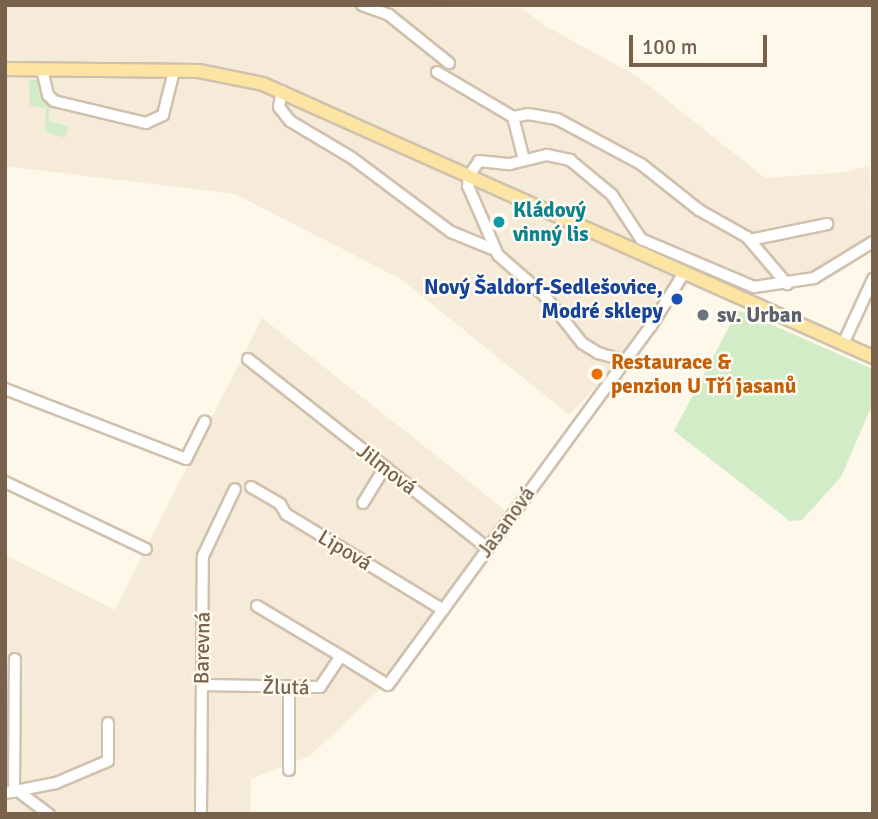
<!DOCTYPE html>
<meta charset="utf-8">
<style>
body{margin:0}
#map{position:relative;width:878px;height:819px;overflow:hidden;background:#fdf8ea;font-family:Signika,sans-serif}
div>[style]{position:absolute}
.residential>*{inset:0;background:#f5ebd8}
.green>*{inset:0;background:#d2ecc7}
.roads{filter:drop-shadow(2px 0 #d0c1ae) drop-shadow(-2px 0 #d0c1ae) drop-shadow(0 2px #d0c1ae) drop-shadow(0 -2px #d0c1ae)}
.minor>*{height:10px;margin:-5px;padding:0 5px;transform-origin:5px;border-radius:5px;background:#fff}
.major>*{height:12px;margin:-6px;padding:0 6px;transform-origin:6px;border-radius:6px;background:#fce5a2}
.dots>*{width:19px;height:19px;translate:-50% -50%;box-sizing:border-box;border:4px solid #fffbf1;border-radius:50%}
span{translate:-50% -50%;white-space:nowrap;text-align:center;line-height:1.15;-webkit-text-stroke:5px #fffbf1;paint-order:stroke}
.culture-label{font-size:21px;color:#0d838f;font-weight:700}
.left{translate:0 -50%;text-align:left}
.transit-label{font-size:21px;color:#164399;font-weight:700}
.right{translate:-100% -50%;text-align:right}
.worship-label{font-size:21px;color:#5b616d;font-weight:700}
.food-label{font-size:21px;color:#c56008;font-weight:700}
.street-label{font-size:21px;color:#79624c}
.frame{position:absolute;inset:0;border:7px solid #79624c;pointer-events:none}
.scale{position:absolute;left:629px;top:35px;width:138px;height:32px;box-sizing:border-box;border:4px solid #79624c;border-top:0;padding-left:9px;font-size:21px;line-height:24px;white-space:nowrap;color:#79624c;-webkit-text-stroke:5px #fffbf1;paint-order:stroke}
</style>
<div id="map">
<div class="residential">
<div style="clip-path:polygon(5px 5px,522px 8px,542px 24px,638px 77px,765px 178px,845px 172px,869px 166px,873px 237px,820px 271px,801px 277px,757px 279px,730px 275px,691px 256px,618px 364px,569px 415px,401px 279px,235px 194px,5px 166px)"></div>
<div style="clip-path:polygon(262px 318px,510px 514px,392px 678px,310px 756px,251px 779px,250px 814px,5px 814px,5px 555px,115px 610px)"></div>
</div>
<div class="green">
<div style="clip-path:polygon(29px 80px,43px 80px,47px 99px,84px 113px,49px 108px,49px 121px,68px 126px,65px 138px,45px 131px,46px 108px,30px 106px)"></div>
<div style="clip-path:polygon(738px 310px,873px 369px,873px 403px,841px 477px,802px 520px,790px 521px,674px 431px)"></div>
</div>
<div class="roads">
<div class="minor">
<div style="left:362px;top:5px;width:29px;rotate:20deg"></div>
<div style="left:389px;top:15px;width:77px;rotate:38.7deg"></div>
<div style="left:42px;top:69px;width:27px;rotate:77deg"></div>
<div style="left:48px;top:95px;width:8px;rotate:45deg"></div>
<div style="left:54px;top:101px;width:95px;rotate:13.4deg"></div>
<div style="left:146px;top:123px;width:19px;rotate:-25deg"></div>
<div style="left:163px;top:115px;width:45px;rotate:-76deg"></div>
<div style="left:437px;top:72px;width:88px;rotate:30.6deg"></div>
<div style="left:282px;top:91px;width:16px;rotate:101deg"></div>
<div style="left:279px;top:107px;width:18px;rotate:52deg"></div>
<div style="left:290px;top:121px;width:72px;rotate:30.8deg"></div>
<div style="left:352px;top:158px;width:124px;rotate:36.8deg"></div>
<div style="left:451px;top:232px;width:48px;rotate:22.2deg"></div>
<div style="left:524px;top:160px;width:44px;rotate:-104.3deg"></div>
<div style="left:513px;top:117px;width:15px;rotate:-11deg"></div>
<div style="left:528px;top:114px;width:29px;rotate:10deg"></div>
<div style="left:557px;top:119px;width:95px;rotate:28.2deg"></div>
<div style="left:641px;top:164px;width:74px;rotate:38.4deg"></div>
<div style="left:699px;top:210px;width:55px;rotate:29.4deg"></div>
<div style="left:747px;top:237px;width:62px;rotate:49.6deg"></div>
<div style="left:750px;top:240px;width:79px;rotate:-11.7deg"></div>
<div style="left:843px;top:344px;width:72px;rotate:-65.2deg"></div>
<div style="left:248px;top:359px;width:305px;rotate:38.3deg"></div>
<div style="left:626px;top:361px;width:29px;rotate:-164deg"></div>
<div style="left:598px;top:353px;width:19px;rotate:-148deg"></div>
<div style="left:582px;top:343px;width:60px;rotate:-128.2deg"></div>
<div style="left:545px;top:296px;width:62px;rotate:-138.9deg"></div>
<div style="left:498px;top:255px;width:75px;rotate:-113.5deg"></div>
<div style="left:468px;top:186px;width:10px;rotate:-84deg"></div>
<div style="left:469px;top:176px;width:18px;rotate:-56deg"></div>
<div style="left:479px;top:161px;width:31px;rotate:6deg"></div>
<div style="left:510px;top:164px;width:38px;rotate:-14deg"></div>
<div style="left:547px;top:155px;width:24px;rotate:12deg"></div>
<div style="left:570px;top:160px;width:55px;rotate:39.8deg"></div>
<div style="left:612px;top:195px;width:53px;rotate:56.6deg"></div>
<div style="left:641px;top:239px;width:123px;rotate:23deg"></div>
<div style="left:754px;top:287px;width:61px;rotate:-8.5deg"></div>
<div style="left:814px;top:278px;width:69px;rotate:-31.4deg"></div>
<div style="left:5px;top:389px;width:194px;rotate:21.1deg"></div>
<div style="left:186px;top:459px;width:42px;rotate:-63.4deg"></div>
<div style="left:5px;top:482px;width:156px;rotate:25.4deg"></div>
<div style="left:251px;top:487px;width:34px;rotate:30deg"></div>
<div style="left:280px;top:504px;width:12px;rotate:59deg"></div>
<div style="left:286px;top:514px;width:184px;rotate:31.4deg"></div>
<div style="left:363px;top:503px;width:42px;rotate:-58.6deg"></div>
<div style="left:257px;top:606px;width:98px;rotate:30.8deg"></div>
<div style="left:202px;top:685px;width:118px;rotate:1deg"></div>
<div style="left:320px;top:687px;width:37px;rotate:-56deg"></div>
<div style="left:341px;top:656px;width:55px;rotate:31.7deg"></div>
<div style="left:388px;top:685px;width:445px;rotate:-53.8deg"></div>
<div style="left:651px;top:326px;width:62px;rotate:-58.1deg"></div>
<div style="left:289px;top:770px;width:83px;rotate:-90deg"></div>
<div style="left:18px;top:791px;width:39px;rotate:37deg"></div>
<div style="left:14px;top:792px;width:133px;rotate:-89.6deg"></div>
<div style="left:5px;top:793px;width:52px;rotate:-11.1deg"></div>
<div style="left:56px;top:783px;width:56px;rotate:-22.9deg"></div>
<div style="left:108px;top:761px;width:38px;rotate:-90deg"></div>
<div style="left:201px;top:814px;width:258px;rotate:-89.6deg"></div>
<div style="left:203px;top:556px;width:74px;rotate:-64.5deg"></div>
</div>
<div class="major">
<div style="left:5px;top:69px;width:194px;rotate:0.6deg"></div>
<div style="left:199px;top:71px;width:65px;rotate:11.5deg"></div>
<div style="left:263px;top:84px;width:668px;rotate:24.11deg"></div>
</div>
</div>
<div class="dots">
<div style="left:499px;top:222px;background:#0f9aa8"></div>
<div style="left:677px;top:299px;background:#1a4fb4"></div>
<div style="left:703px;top:315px;background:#6b7280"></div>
<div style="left:597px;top:374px;background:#e8710a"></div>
</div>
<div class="culture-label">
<span class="left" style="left:513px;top:222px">Kládový<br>vinný lis</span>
</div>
<div class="transit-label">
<span class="right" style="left:663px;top:299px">Nový Šaldorf-Sedlešovice,<br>Modré sklepy</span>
</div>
<div class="worship-label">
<span class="left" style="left:717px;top:315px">sv. Urban</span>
</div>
<div class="food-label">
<span class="left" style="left:611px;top:374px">Restaurace &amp;<br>penzion U Tří jasanů</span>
</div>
<div class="street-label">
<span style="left:387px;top:469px;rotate:38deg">Jilmová</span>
<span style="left:506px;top:522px;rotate:-54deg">Jasanová</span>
<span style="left:345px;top:550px;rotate:31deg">Lipová</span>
<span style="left:202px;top:648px;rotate:-89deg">Barevná</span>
<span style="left:286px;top:687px;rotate:1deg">Žlutá</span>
</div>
<div class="frame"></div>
<div class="scale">100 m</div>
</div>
